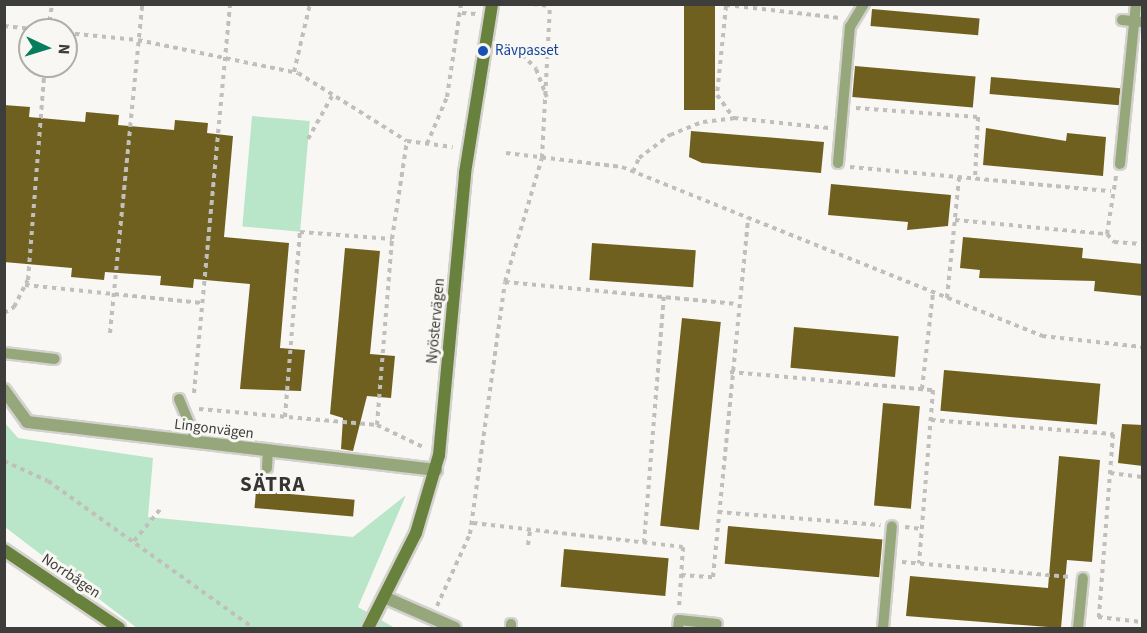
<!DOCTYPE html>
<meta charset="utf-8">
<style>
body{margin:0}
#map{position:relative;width:1147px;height:633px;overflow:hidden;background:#f8f7f3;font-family:"Source Sans 3",sans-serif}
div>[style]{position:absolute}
.green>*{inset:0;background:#b9e6c8;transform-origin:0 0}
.building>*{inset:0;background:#70601f;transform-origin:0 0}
.path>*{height:4px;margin-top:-2px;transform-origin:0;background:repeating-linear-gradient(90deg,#c0bfbc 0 4.5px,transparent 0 9px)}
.roads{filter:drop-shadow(2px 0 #d3d2ce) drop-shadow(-2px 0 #d3d2ce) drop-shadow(0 2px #d3d2ce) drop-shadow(0 -2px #d3d2ce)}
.lane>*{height:10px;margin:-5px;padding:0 5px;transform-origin:5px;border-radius:5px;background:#96a87b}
.street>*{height:12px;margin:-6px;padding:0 6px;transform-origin:6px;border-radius:6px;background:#96a87b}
.secondary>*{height:12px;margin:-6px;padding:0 6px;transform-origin:6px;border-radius:6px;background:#68813d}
.dots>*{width:16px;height:16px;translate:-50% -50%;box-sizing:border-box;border:3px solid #f8f7f3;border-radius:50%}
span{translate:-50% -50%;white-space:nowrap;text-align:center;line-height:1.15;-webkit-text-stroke:6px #f8f7f3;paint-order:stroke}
.transit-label{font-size:15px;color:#164399}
.left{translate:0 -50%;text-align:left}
.street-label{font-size:15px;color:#3d3d3b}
.district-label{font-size:21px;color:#353531;font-weight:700;letter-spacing:1.5px}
.frame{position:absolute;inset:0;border:6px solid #3d3d3b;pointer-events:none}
.north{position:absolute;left:18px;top:18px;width:60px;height:60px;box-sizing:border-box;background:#f8f7f3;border:2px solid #adada9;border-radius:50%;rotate:94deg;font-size:16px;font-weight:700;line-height:24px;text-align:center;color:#3d3d3b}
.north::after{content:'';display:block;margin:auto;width:21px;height:27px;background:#067e5b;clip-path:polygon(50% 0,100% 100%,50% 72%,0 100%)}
</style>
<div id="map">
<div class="green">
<div style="left:252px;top:116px;width:58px;height:111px;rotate:5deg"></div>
<div style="clip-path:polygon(4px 422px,18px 438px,153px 458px,148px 517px,353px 537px,406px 495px,358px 607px,395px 628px,137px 628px,5px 527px)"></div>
</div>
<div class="building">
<div style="left:684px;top:4px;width:31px;height:106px"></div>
<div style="left:872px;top:9px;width:108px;height:17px;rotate:5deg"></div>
<div style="left:855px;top:66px;width:121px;height:31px;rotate:5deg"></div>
<div style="left:991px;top:77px;width:130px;height:17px;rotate:5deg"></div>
<div style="clip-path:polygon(4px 105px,30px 107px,29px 117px,85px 122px,86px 112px,119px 115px,118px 125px,174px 130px,175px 120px,208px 123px,207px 133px,233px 136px,224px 237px,289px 243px,280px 348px,305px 350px,301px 391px,240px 389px,250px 284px,194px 279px,193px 288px,160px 285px,161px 276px,105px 272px,104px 280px,71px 277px,72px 268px,4px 262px)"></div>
<div style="clip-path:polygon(986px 128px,1066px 141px,1067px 133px,1106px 137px,1103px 176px,983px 165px)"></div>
<div style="clip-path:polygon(691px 131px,824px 142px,821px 173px,702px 163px,689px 157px)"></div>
<div style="clip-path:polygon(831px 184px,951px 195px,948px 226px,907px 230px,908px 222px,828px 215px)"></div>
<div style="clip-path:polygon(963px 237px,1083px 248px,1082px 258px,1143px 264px,1143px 296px,1094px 291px,1095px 281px,979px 278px,980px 270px,960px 268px)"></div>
<div style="left:592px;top:243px;width:104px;height:37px;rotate:4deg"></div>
<div style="clip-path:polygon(345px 248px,380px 251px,370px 354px,395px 356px,391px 398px,367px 396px,353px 451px,341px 449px,343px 418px,330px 414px)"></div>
<div style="left:682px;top:318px;width:39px;height:209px;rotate:6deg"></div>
<div style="left:794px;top:327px;width:105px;height:41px;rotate:5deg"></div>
<div style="left:944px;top:370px;width:157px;height:41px;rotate:5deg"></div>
<div style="left:883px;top:403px;width:37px;height:103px;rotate:5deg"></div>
<div style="clip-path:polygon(1122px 424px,1143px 425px,1143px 466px,1118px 463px)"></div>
<div style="clip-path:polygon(1059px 456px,1100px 460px,1092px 562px,1067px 560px,1061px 628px,906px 616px,910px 576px,1048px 588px)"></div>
<div style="left:256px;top:491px;width:99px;height:17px;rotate:5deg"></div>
<div style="left:728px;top:526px;width:155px;height:38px;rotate:5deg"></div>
<div style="left:564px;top:549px;width:105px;height:38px;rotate:5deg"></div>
</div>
<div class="path">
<div style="left:533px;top:4px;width:17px;rotate:7deg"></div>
<div style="left:726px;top:5px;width:115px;rotate:6.5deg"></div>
<div style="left:726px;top:6px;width:89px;rotate:95.8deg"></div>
<div style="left:717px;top:95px;width:29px;rotate:54deg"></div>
<div style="left:734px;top:118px;width:95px;rotate:6.1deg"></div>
<div style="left:462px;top:13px;width:14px;rotate:4deg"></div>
<div style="left:4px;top:26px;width:38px;rotate:6deg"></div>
<div style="left:48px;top:30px;width:26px;rotate:-81deg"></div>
<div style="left:66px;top:33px;width:72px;rotate:5.6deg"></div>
<div style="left:138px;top:40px;width:163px;rotate:11.7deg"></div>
<div style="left:298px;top:73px;width:128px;rotate:32deg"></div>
<div style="left:407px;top:141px;width:46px;rotate:7.4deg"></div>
<div style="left:516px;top:48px;width:29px;rotate:46deg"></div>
<div style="left:536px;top:69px;width:30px;rotate:69deg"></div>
<div style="left:294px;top:72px;width:70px;rotate:-76.8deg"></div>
<div style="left:856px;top:108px;width:122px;rotate:4.2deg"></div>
<div style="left:978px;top:117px;width:61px;rotate:92.8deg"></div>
<div style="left:308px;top:139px;width:49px;rotate:-60.8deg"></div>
<div style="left:427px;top:144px;width:51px;rotate:-66.9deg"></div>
<div style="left:447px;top:97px;width:94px;rotate:-81.4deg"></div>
<div style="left:506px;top:153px;width:117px;rotate:6.9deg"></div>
<div style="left:622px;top:167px;width:453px;rotate:21.9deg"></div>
<div style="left:1042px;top:336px;width:101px;rotate:6.3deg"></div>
<div style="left:850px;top:167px;width:262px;rotate:5.3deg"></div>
<div style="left:633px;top:172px;width:15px;rotate:-67deg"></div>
<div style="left:639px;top:158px;width:39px;rotate:-37deg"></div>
<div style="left:670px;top:135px;width:35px;rotate:-22deg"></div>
<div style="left:703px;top:122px;width:31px;rotate:-7deg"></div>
<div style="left:955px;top:220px;width:153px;rotate:5.3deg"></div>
<div style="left:1107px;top:234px;width:59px;rotate:-81.2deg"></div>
<div style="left:1107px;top:234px;width:11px;rotate:49deg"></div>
<div style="left:1114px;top:242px;width:28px;rotate:4deg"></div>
<div style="left:505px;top:282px;width:233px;rotate:5.4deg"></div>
<div style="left:25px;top:285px;width:178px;rotate:5.8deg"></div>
<div style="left:947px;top:298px;width:122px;rotate:-84.3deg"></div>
<div style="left:4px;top:313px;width:12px;rotate:-31deg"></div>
<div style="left:14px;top:307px;width:30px;rotate:-63deg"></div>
<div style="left:28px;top:280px;width:215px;rotate:-85.5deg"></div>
<div style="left:110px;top:333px;width:331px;rotate:-84.4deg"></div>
<div style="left:730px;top:372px;width:204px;rotate:5.1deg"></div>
<div style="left:933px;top:390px;width:174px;rotate:94.6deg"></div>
<div style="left:922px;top:389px;width:98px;rotate:-83.5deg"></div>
<div style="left:194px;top:393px;width:391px;rotate:-84.7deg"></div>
<div style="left:199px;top:409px;width:179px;rotate:5.1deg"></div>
<div style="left:377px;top:425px;width:53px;rotate:25.6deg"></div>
<div style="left:285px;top:417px;width:186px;rotate:-85.4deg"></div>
<div style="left:300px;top:232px;width:92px;rotate:4.4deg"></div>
<div style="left:931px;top:420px;width:183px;rotate:4.4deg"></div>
<div style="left:1113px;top:434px;width:184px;rotate:94.4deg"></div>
<div style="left:377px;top:425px;width:187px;rotate:-85.4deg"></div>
<div style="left:392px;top:239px;width:99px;rotate:-81.3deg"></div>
<div style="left:4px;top:461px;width:48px;rotate:24.4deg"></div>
<div style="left:48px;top:481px;width:252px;rotate:35.6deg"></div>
<div style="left:1110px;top:473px;width:32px;rotate:7deg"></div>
<div style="left:718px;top:512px;width:163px;rotate:4.6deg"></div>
<div style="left:473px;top:523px;width:211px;rotate:6.5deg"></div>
<div style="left:683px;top:547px;width:61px;rotate:93.8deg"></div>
<div style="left:905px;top:527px;width:17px;rotate:7deg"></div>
<div style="left:134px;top:541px;width:44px;rotate:-50.5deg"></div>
<div style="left:644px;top:543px;width:247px;rotate:-85.4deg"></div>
<div style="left:528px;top:545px;width:15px;rotate:-82deg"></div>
<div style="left:902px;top:562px;width:169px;rotate:5.1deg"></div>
<div style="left:681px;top:575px;width:32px;rotate:4deg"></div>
<div style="left:713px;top:577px;width:361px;rotate:-84.4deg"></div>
<div style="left:437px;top:606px;width:79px;rotate:-65.4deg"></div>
<div style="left:470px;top:534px;width:254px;rotate:-82.1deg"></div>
<div style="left:505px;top:282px;width:129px;rotate:-73.4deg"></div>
<div style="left:542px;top:158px;width:154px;rotate:-87deg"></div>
<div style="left:1098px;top:617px;width:44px;rotate:6.5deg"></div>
</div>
<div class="roads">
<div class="lane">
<div style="left:1122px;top:20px;width:20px;rotate:6deg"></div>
<div style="left:838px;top:163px;width:137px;rotate:-85deg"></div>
<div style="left:850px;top:27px;width:27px;rotate:-59deg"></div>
<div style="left:1120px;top:164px;width:161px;rotate:-84.3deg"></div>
<div style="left:4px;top:353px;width:51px;rotate:6.7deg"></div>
<div style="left:179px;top:399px;width:47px;rotate:67.3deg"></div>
<div style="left:267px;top:468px;width:18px;rotate:-87deg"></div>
<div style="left:511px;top:628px;width:4px;rotate:-90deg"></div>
<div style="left:678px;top:628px;width:8px;rotate:-83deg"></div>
<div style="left:679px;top:620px;width:38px;rotate:6deg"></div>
<div style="left:883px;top:628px;width:102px;rotate:-85deg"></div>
<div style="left:1078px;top:628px;width:50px;rotate:-84.3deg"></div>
</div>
<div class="street">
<div style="left:4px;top:390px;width:39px;rotate:54deg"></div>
<div style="left:27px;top:422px;width:412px;rotate:6.7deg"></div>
<div style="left:384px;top:597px;width:77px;rotate:23.6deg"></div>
</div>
<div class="secondary">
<div style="left:4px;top:550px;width:139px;rotate:34.1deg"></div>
<div style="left:368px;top:628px;width:106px;rotate:-63.2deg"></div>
<div style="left:416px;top:533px;width:81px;rotate:-73.6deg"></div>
<div style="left:439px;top:455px;width:283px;rotate:-84.7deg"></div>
<div style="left:465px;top:173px;width:171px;rotate:-80.9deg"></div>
</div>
</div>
<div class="dots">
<div style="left:483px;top:51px;background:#1a4fb4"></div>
</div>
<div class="transit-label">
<span class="left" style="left:495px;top:51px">Rävpasset</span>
</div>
<div class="street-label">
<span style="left:436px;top:321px;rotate:-85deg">Nyöstervägen</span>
<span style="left:214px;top:429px;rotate:7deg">Lingonvägen</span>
<span style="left:71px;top:576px;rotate:34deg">Norrbågen</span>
</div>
<div class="district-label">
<span style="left:273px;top:484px">SÄTRA</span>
</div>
<div class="frame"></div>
<div class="north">N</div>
</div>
